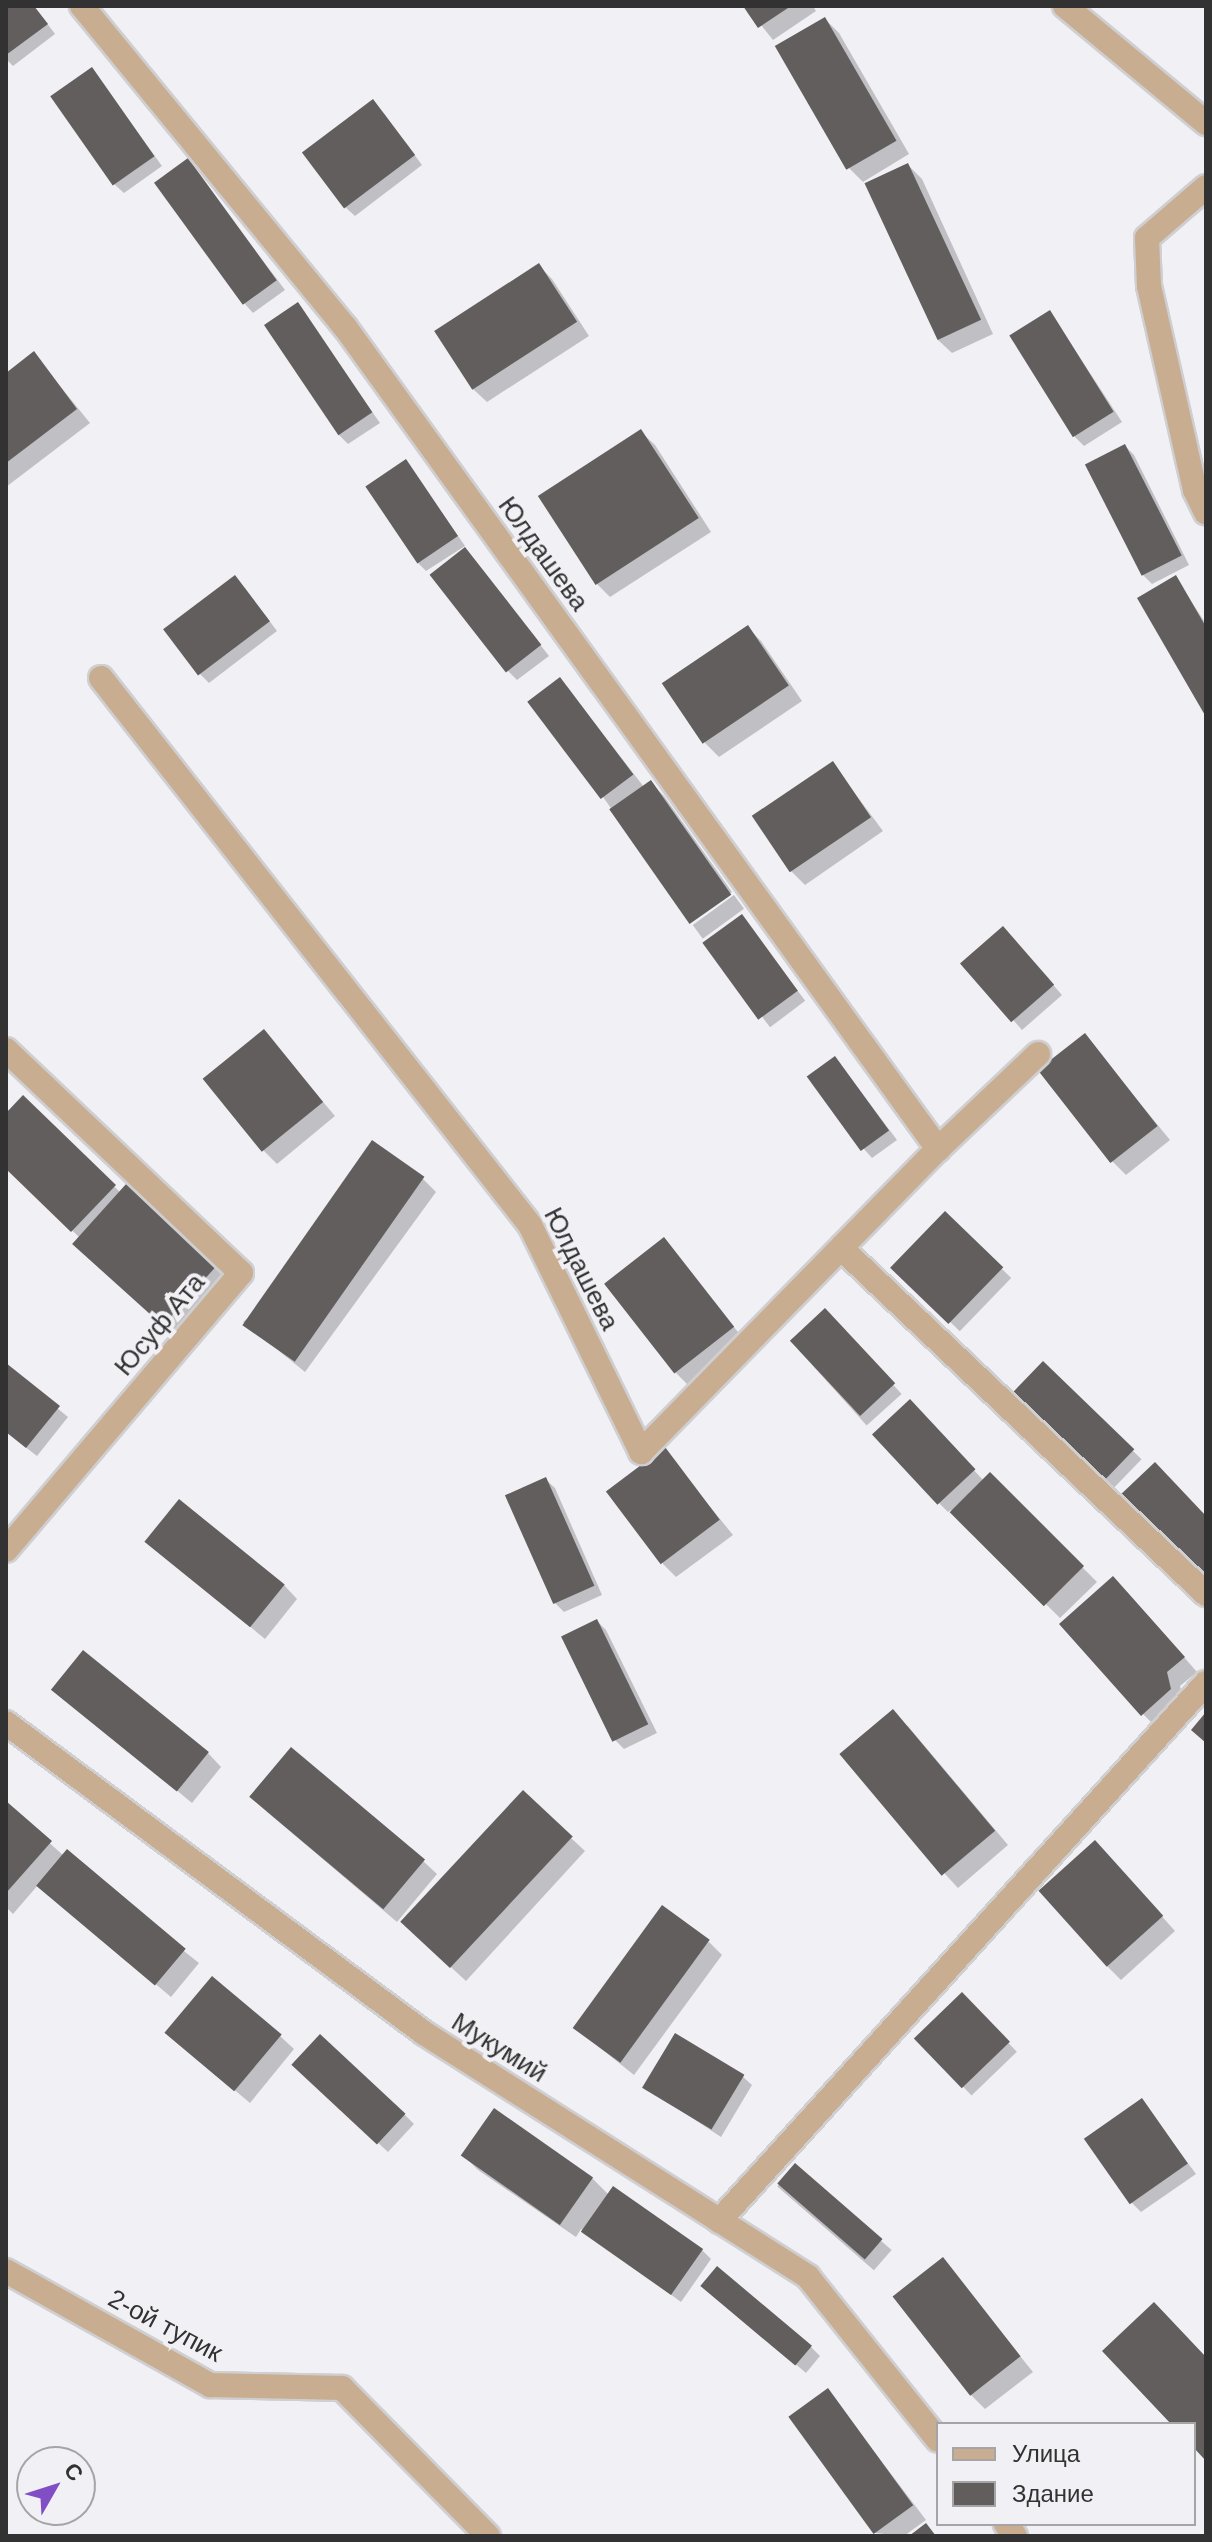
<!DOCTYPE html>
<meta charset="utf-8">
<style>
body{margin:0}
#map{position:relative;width:1212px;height:2542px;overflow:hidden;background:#f1f1f5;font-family:Helvetica,sans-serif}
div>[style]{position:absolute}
.shadow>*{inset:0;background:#0003;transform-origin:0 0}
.building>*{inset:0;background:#615e5d;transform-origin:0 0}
.roads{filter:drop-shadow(2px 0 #cfcfd2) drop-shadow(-2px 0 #cfcfd2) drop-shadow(0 2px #cfcfd2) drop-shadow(0 -2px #cfcfd2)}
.street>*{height:24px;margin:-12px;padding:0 12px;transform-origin:12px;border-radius:12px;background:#c9ad91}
span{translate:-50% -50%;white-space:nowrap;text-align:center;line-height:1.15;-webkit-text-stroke:8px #f1f1f5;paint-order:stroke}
.street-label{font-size:26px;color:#323233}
.frame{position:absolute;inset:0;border:8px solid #323233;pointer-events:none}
.legend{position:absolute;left:936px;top:2422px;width:260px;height:104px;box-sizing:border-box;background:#f1f1f5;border:2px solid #a5a5a7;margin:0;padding:10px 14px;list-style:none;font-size:24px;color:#323233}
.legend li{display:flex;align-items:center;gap:16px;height:40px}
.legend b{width:40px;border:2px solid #a5a5a7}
.north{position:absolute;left:16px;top:2446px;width:80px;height:80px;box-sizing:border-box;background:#f1f1f5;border:2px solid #a5a5a7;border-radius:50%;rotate:51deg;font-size:22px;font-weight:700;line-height:32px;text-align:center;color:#323233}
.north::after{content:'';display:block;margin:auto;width:28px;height:36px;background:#824ec6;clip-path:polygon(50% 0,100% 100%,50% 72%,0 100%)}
</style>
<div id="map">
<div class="shadow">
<div style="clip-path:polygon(6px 6px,34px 6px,55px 34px,13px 66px,6px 59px)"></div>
<div style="clip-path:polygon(746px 6px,813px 6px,816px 11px,773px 40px)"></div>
<div style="clip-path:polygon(825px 19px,839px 33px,909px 154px,863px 182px,849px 168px)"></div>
<div style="clip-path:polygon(92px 69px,162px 166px,124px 193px,114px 184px)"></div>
<div style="clip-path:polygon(382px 111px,422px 165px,355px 216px,345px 207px)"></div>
<div style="clip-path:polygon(188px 161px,285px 290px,253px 313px,244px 303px)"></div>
<div style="clip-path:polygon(908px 165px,922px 179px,993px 334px,952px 353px,938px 340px)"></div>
<div style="clip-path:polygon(539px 266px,552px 279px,589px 336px,487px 402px,473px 389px)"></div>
<div style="clip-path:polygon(298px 305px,380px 423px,348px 444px,339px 435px)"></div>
<div style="clip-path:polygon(1050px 312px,1122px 422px,1084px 446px,1075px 437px)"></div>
<div style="clip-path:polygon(34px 354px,90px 423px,6px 487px,6px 375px)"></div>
<div style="clip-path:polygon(641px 432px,655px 445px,711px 532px,610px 597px,596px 583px,540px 496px)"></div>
<div style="clip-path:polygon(1125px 446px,1134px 455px,1189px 565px,1152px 584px,1143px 575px)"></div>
<div style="clip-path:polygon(406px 461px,465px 546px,426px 571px,417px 562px)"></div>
<div style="clip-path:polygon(474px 559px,549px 656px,517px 680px,508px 671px)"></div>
<div style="clip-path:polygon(1176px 578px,1206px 624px,1206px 713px)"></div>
<div style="clip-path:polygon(244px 587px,277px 631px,209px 683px,200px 674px)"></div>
<div style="clip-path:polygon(748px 628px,761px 641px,802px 701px,719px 757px,705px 743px)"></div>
<div style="clip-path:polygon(560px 679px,644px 787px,650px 782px,664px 796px,732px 892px,691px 921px,603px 797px)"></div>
<div style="clip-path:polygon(833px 764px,883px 831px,805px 885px,791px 871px)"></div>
<div style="left:734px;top:895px;width:17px;height:51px;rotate:54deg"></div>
<div style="left:742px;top:917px;width:105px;height:44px;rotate:53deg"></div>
<div style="clip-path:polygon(1012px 938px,1062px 995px,1022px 1030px,963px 963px)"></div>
<div style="clip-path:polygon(264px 1032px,335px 1116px,277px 1164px,263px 1150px)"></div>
<div style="clip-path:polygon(1085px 1036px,1170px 1140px,1126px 1175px,1112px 1161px)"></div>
<div style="clip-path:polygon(843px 1068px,897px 1140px,872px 1158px,863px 1148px)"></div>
<div style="clip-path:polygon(23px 1098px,121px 1193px,229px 1280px,176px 1338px,88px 1258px,80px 1238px,6px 1167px,6px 1116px)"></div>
<div style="clip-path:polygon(422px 1178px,436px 1192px,305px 1372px,243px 1322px)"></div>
<div style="left:945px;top:1214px;width:92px;height:74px;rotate:44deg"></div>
<div style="clip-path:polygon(664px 1240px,746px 1342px,689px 1386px,675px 1372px)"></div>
<div style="left:834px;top:1319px;width:101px;height:47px;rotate:48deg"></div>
<div style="left:1043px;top:1364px;width:137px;height:40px;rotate:44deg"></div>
<div style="clip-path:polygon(6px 1366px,68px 1417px,37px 1456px,6px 1432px)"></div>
<div style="clip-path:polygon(919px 1411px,984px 1481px,990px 1475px,1097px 1582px,1060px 1618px,951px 1510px,948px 1512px,939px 1503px)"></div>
<div style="clip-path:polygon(664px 1450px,733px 1535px,676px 1577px,663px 1564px)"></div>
<div style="clip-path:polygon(545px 1479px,555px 1488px,602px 1595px,564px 1612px,555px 1603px,508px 1496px)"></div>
<div style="clip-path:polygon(147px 1542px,284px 1585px,297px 1599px,265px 1639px)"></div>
<div style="clip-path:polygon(1127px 1592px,1197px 1672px,1180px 1686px,1184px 1704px,1157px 1728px,1143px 1714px)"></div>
<div style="clip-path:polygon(597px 1621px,606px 1630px,657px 1733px,624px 1749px,615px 1740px)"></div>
<div style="clip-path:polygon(54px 1689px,208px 1753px,221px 1767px,192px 1803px)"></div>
<div style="clip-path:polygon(907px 1725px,1008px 1845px,958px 1888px,945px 1874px)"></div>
<div style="clip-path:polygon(6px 1804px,64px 1856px,199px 1963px,171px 1997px,38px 1885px,13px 1914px,6px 1907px)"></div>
<div style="clip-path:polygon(266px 1811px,423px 1861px,437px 1874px,397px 1922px)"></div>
<div style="clip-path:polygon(571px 1838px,585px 1851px,466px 1981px,417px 1936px)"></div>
<div style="clip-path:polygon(1109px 1857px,1175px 1931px,1121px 1980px,1107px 1966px)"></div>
<div style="clip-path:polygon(709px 1942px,722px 1955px,634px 2075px,574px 2027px)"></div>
<div style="left:962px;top:1995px;width:79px;height:63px;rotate:46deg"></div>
<div style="clip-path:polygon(280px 2036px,294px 2049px,250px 2103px,182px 2046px)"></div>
<div style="clip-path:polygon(304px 2074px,405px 2115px,414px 2124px,388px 2152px)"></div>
<div style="clip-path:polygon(742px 2076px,752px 2085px,721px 2137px,645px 2087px)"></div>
<div style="clip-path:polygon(1142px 2101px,1196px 2174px,1141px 2212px,1132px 2203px)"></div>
<div style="clip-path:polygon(464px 2156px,593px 2179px,609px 2195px,702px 2250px,711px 2259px,681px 2302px,581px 2229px,576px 2237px,478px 2170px)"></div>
<div style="left:795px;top:2166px;width:128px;height:27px;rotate:41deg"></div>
<div style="clip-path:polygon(942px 2259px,1033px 2372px,985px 2409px,971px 2395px)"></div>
<div style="clip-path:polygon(713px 2295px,811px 2347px,820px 2356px,806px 2373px)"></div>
<div style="clip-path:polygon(828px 2391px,926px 2520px,904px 2536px,875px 2533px,791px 2418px)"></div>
</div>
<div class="building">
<div style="clip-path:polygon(6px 6px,34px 6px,48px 24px,6px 55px)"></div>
<div style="clip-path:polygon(743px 6px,791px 6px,758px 28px)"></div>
<div style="left:825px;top:17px;width:143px;height:58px;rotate:60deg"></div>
<div style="left:92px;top:67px;width:109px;height:51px;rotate:55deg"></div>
<div style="left:373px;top:99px;width:70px;height:89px;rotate:53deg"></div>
<div style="left:188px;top:158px;width:151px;height:42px;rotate:54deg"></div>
<div style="left:908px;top:163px;width:173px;height:48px;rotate:65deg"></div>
<div style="left:539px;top:263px;width:70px;height:125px;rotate:57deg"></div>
<div style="left:298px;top:302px;width:133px;height:41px;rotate:56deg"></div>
<div style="left:1050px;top:310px;width:120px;height:48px;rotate:58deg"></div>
<div style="clip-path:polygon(34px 351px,77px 409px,6px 463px,6px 373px)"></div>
<div style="left:641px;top:429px;width:106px;height:123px;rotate:57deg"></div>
<div style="left:1125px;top:444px;width:125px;height:45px;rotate:63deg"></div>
<div style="left:406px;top:459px;width:93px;height:49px;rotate:56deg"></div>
<div style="left:465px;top:547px;width:124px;height:45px;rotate:52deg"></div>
<div style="left:235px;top:575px;width:58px;height:90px;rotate:53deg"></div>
<div style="clip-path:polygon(1176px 575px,1206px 627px,1206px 717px,1137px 598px)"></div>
<div style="left:748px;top:625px;width:73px;height:104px;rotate:56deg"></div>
<div style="left:560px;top:677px;width:122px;height:41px;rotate:53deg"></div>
<div style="left:833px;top:761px;width:68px;height:98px;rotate:56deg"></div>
<div style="left:651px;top:780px;width:140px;height:51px;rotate:55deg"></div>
<div style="left:742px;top:914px;width:95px;height:49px;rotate:54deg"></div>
<div style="left:1003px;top:926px;width:78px;height:57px;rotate:49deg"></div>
<div style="left:264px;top:1029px;width:94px;height:79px;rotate:51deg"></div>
<div style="left:1085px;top:1033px;width:118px;height:60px;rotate:52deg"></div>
<div style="left:835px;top:1056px;width:92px;height:35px;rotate:54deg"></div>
<div style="clip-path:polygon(23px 1095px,116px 1185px,71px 1232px,6px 1169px,6px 1113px)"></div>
<div style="left:372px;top:1140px;width:64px;height:226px;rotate:35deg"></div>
<div style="left:127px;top:1183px;width:122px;height:82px;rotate:42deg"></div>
<div style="left:945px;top:1211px;width:81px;height:79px;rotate:44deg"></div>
<div style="left:664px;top:1237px;width:114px;height:76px;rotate:52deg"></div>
<div style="left:825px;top:1308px;width:103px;height:48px;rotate:47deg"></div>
<div style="left:1043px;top:1361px;width:127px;height:43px;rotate:44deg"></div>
<div style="clip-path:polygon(6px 1363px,60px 1406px,26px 1448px,6px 1432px)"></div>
<div style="left:910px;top:1399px;width:96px;height:52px;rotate:47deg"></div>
<div style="left:665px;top:1447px;width:91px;height:74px;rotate:53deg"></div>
<div style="clip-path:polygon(1155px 1462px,1206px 1516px,1206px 1592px,1117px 1498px)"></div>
<div style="left:990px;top:1472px;width:133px;height:57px;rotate:45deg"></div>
<div style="left:546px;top:1477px;width:119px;height:45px;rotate:66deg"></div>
<div style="left:179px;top:1499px;width:136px;height:55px;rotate:39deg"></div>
<div style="clip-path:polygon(1113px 1576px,1185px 1657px,1167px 1672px,1171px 1689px,1141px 1716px,1059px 1624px)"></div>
<div style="left:597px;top:1619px;width:117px;height:40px;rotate:64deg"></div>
<div style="left:83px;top:1650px;width:162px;height:51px;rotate:39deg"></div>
<div style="left:893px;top:1709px;width:159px;height:70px;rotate:50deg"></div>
<div style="clip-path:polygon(1206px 1712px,1206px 1743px,1191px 1730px)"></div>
<div style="left:291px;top:1747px;width:175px;height:65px;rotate:40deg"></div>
<div style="left:523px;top:1790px;width:68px;height:180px;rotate:43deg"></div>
<div style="clip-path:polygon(6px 1801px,52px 1841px,6px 1893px)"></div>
<div style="left:1095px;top:1840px;width:102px;height:76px;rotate:48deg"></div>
<div style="left:67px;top:1849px;width:155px;height:48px;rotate:40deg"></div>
<div style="left:662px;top:1905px;width:59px;height:152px;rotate:36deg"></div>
<div style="left:212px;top:1976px;width:91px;height:74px;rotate:40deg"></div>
<div style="left:962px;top:1992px;width:69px;height:67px;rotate:46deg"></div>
<div style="left:675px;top:2033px;width:81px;height:64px;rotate:31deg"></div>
<div style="left:320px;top:2034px;width:117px;height:42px;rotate:43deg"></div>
<div style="left:1142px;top:2098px;width:80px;height:71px;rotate:55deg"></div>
<div style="left:494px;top:2108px;width:121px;height:58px;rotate:35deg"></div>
<div style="left:795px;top:2163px;width:116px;height:27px;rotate:41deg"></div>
<div style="left:613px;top:2186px;width:110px;height:56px;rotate:35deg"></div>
<div style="left:943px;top:2257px;width:126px;height:64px;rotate:52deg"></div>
<div style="left:717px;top:2266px;width:124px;height:26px;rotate:40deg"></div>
<div style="clip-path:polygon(1154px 2302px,1206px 2357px,1206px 2461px,1194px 2448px,1194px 2424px,1171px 2424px,1102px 2351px)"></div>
<div style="left:828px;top:2388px;width:145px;height:49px;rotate:54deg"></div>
<div style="clip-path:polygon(926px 2523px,936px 2536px,909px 2536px)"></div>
</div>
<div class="roads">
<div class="street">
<div style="left:82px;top:6px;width:415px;rotate:50.7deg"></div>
<div style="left:345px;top:327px;width:1014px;rotate:54.19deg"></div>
<div style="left:1065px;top:6px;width:183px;rotate:39.7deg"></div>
<div style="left:1206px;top:187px;width:78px;rotate:139.2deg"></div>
<div style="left:1147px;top:238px;width:48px;rotate:87.6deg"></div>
<div style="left:1149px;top:286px;width:209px;rotate:77.3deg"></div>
<div style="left:1195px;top:490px;width:25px;rotate:64deg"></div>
<div style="left:101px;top:678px;width:695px;rotate:51.89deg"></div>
<div style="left:530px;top:1225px;width:253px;rotate:63.9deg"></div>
<div style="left:641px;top:1452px;width:424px;rotate:-45.6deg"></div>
<div style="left:938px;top:1149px;width:138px;rotate:-43.5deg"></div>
<div style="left:6px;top:1050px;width:324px;rotate:43.5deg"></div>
<div style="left:241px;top:1273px;width:363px;rotate:130.3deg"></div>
<div style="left:841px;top:1248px;width:503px;rotate:43.47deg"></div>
<div style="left:6px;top:1723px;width:520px;rotate:36.56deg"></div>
<div style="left:424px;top:2033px;width:455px;rotate:32.4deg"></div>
<div style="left:808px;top:2277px;width:208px;rotate:51.4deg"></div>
<div style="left:719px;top:2221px;width:726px;rotate:-47.85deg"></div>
<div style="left:6px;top:2271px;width:234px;rotate:29.2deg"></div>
<div style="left:210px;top:2385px;width:132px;rotate:1.3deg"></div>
<div style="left:342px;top:2388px;width:208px;rotate:45.4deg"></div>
<div style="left:1006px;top:2524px;width:15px;rotate:53deg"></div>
</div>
</div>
<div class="street-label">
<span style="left:543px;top:554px;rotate:54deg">Юлдашева</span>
<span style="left:581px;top:1269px;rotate:63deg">Юлдашева</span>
<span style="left:160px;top:1325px;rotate:-50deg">Юсуф Ата</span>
<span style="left:499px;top:2048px;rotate:32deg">Мукумий</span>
<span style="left:165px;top:2326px;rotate:28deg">2-ой тупик</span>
</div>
<div class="frame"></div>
<ul class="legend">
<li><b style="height:10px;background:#c9ad91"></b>Улица</li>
<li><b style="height:22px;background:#615e5d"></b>Здание</li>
</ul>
<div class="north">С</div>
</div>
